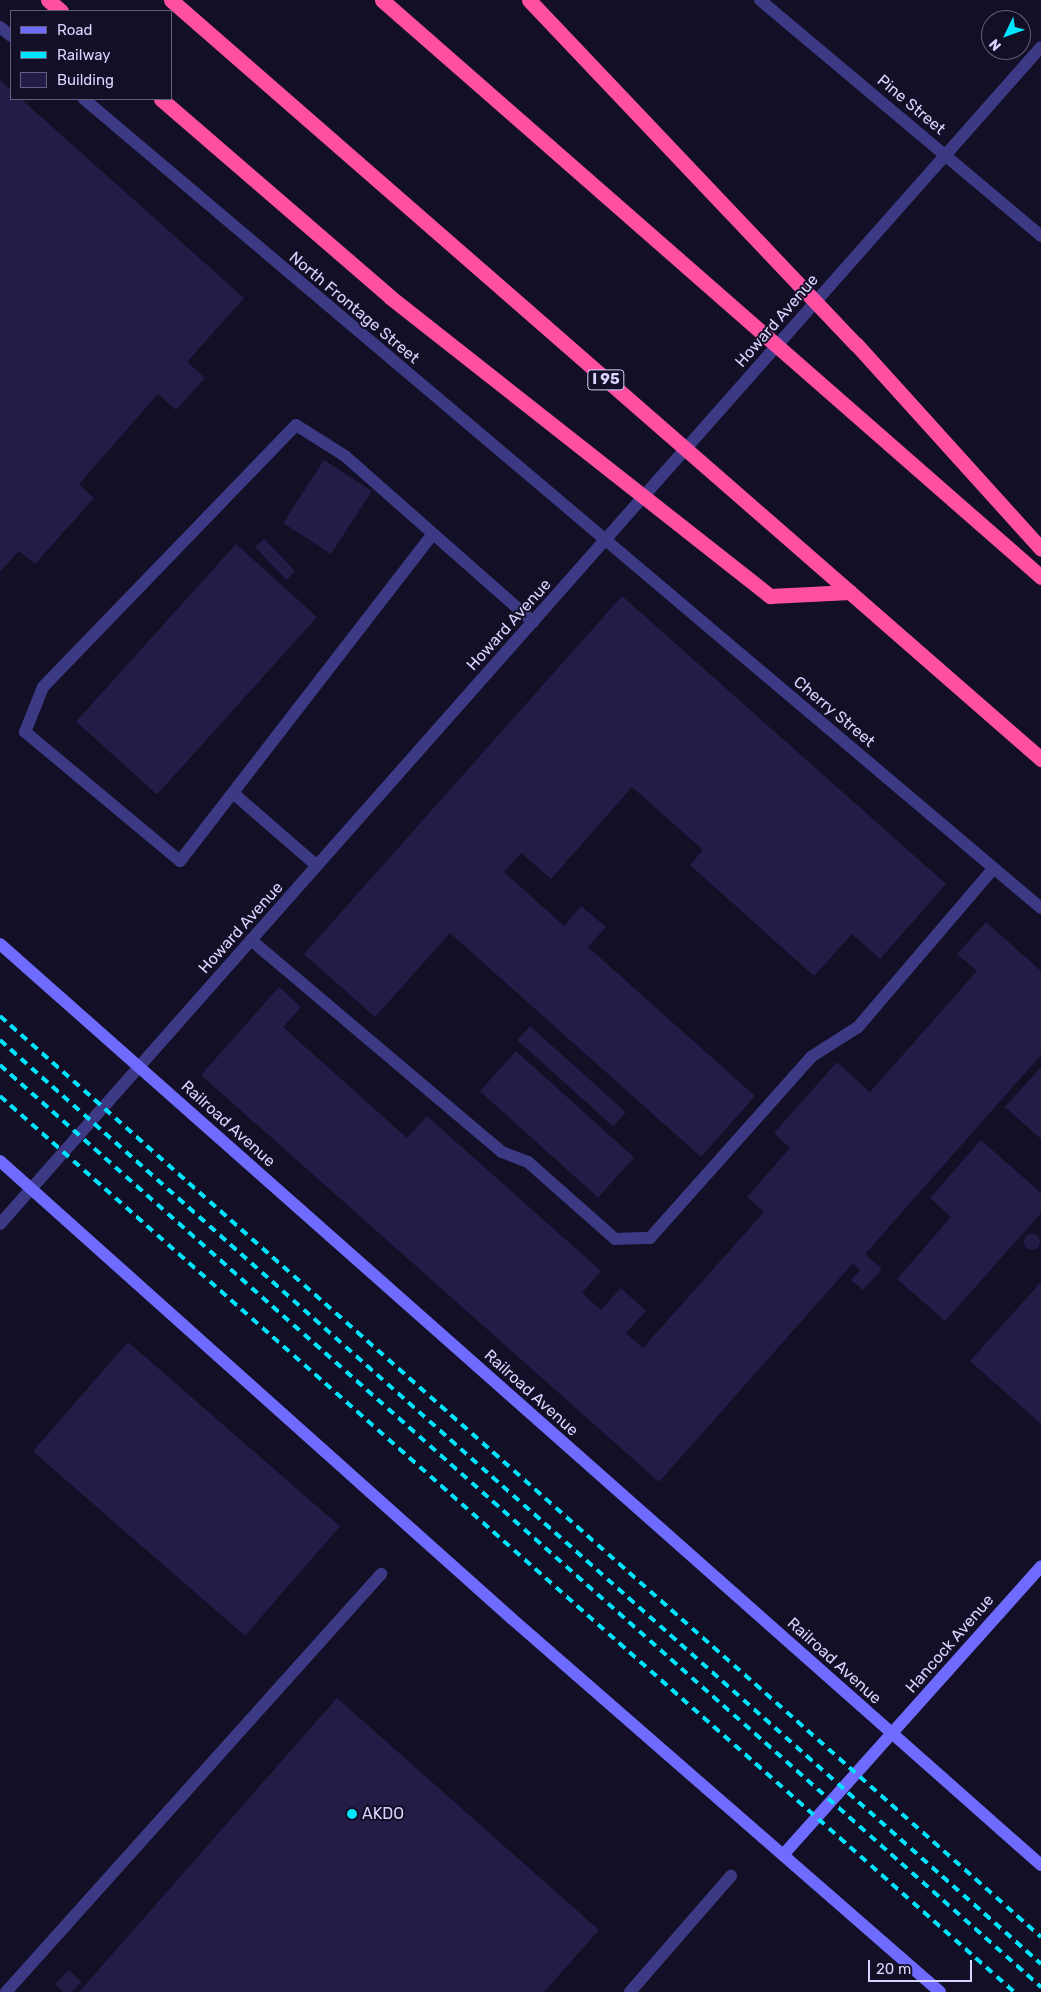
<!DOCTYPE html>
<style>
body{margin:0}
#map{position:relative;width:1041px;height:1992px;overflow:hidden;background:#130f26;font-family:Rubik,sans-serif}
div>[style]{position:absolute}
.building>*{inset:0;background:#241b47;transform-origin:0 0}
.round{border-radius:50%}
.lane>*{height:12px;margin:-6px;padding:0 6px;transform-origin:6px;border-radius:6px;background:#3d3a85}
.street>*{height:12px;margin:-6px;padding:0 6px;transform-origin:6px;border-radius:6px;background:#3d3a85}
.secondary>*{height:12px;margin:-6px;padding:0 6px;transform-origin:6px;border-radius:6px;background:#6f6bff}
.highway>*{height:15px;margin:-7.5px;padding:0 7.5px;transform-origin:7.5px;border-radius:7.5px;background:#ff4fa3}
.rail>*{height:4px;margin-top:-2px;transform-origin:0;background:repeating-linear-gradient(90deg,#00e5ff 0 8px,transparent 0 14px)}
.dots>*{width:14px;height:14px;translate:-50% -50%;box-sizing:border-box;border:2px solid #130f26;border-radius:50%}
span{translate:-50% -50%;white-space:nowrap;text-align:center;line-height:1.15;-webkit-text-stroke:4px #130f26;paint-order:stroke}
.shield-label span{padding:1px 4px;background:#130f26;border:1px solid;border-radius:4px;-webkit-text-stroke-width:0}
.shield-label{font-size:15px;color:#d9d4ff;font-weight:700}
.street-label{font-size:16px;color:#d9d4ff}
.poi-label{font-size:16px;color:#d9d4ff}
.left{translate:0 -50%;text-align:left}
.legend{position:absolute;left:10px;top:10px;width:162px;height:90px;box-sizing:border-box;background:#130f26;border:1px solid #625e7d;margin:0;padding:6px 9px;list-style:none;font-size:15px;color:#d9d4ff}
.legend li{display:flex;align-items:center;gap:10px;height:25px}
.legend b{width:25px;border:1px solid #625e7d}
.north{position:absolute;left:981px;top:10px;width:50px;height:50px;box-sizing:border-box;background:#130f26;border:1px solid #625e7d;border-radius:50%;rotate:228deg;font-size:14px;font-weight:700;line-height:20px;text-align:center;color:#d9d4ff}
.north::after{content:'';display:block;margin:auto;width:18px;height:22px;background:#00e5ff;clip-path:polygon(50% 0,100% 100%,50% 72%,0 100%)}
.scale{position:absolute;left:868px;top:1960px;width:104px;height:22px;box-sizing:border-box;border:2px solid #d9d4ff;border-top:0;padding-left:6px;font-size:15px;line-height:18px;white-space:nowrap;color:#d9d4ff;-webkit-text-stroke:4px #130f26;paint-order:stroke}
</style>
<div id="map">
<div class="building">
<div style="clip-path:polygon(0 80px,11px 90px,11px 99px,21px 99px,244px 298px,187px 362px,205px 378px,176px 410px,158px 394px,79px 484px,94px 498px,35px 564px,19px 551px,0 572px)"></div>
<div style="left:324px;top:460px;width:57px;height:75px;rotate:33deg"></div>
<div style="left:264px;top:539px;width:45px;height:12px;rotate:46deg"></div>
<div style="left:236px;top:544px;width:109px;height:239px;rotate:42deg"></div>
<div style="clip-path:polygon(622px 596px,946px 884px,880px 959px,852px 934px,814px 976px,690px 865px,703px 850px,632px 787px,551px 879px,521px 853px,504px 872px,564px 926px,581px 906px,606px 927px,588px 947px,755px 1096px,701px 1157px,450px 933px,375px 1017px,304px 954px)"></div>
<div style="clip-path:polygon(986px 922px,1041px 971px,1041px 1055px,865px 1254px,882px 1269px,863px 1290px,851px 1280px,860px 1270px,853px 1263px,659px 1482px,201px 1075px,279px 987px,301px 1007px,283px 1027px,407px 1138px,427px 1116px,601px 1271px,582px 1293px,601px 1310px,621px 1288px,646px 1311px,626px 1333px,643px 1348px,764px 1212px,747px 1197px,790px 1148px,774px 1133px,837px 1062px,870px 1092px,977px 971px,957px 954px)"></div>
<div style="left:530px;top:1026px;width:129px;height:19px;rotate:42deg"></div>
<div style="left:516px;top:1051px;width:159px;height:54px;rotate:42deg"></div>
<div style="clip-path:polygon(1041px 1067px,1041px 1139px,1005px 1107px)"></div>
<div style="clip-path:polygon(981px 1140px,1041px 1193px,1041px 1213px,945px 1321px,897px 1279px,951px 1217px,930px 1198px)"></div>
<div class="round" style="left:1024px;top:1234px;width:16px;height:16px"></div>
<div style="clip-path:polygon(1041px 1282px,1041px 1424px,970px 1361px)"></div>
<div style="left:128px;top:1342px;width:281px;height:145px;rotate:41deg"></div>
<div style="clip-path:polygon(337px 1698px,599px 1930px,544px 1992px,79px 1992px)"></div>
<div style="clip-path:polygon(69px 1970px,81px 1982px,72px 1992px,63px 1992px,55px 1984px)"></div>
</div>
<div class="lane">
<div style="left:432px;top:535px;width:412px;rotate:127.7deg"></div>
<div style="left:180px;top:861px;width:202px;rotate:-140.2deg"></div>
<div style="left:25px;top:732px;width:48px;rotate:-68.2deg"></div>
<div style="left:43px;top:687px;width:364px;rotate:-46deg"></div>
<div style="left:296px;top:425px;width:58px;rotate:32.3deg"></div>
<div style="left:345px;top:456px;width:251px;rotate:41.4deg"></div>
<div style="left:233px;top:793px;width:111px;rotate:41deg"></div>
<div style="left:251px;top:940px;width:329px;rotate:40.2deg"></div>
<div style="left:502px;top:1152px;width:28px;rotate:21deg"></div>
<div style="left:528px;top:1162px;width:116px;rotate:41.5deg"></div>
<div style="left:615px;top:1239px;width:35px;rotate:-2deg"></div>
<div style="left:650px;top:1238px;width:242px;rotate:-48.3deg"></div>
<div style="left:811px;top:1057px;width:56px;rotate:-32.6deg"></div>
<div style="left:858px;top:1027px;width:209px;rotate:-49.5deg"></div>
<div style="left:6px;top:1992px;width:562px;rotate:-48.1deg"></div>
<div style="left:630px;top:1992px;width:154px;rotate:-49deg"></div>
</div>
<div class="street">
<div style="left:760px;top:0;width:367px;rotate:40deg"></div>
<div style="left:0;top:27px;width:14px;rotate:39deg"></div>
<div style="left:84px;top:99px;width:1253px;rotate:40.21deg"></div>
<div style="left:0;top:1224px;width:1571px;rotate:-48.51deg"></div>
</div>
<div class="secondary">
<div style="left:0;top:944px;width:1390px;rotate:41.5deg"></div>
<div style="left:0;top:1161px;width:686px;rotate:41.81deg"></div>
<div style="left:511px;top:1618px;width:569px;rotate:41.08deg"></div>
<div style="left:783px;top:1855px;width:387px;rotate:-48.2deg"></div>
</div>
<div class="highway">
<div style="left:48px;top:0;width:17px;rotate:40deg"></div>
<div style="left:171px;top:0;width:1155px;rotate:41.1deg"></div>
<div style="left:382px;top:0;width:876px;rotate:41.2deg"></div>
<div style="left:529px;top:0;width:475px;rotate:46.5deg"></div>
<div style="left:856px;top:344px;width:276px;rotate:47.9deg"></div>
<div style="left:161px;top:99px;width:303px;rotate:40.8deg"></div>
<div style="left:390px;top:297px;width:484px;rotate:38.2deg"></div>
<div style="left:770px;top:596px;width:80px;rotate:-2.9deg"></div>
</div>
<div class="rail">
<div style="left:0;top:1016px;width:1390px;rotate:41.5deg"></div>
<div style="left:0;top:1040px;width:1392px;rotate:41.59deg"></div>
<div style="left:0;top:1065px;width:1391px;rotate:41.53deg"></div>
<div style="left:0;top:1096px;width:1353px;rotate:41.46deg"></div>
</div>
<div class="dots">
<div style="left:352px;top:1814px;background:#00e5ff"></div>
</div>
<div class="shield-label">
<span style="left:606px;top:380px">I 95</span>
</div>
<div class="street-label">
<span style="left:911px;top:105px;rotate:40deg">Pine Street</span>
<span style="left:354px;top:308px;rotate:40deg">North Frontage Street</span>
<span style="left:777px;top:321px;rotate:-49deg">Howard Avenue</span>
<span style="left:509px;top:625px;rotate:-48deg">Howard Avenue</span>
<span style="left:834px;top:712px;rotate:40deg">Cherry Street</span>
<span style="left:241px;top:928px;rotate:-48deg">Howard Avenue</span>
<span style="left:228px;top:1124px;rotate:42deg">Railroad Avenue</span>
<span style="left:531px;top:1393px;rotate:42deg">Railroad Avenue</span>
<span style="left:950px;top:1644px;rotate:-49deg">Hancock Avenue</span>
<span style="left:834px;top:1661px;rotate:42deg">Railroad Avenue</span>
</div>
<div class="poi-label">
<span class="left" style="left:362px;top:1814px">AKDO</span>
</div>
<ul class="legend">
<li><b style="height:6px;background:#6f6bff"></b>Road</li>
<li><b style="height:6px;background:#00e5ff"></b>Railway</li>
<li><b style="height:14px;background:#241b47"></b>Building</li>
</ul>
<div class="north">N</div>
<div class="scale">20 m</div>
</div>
